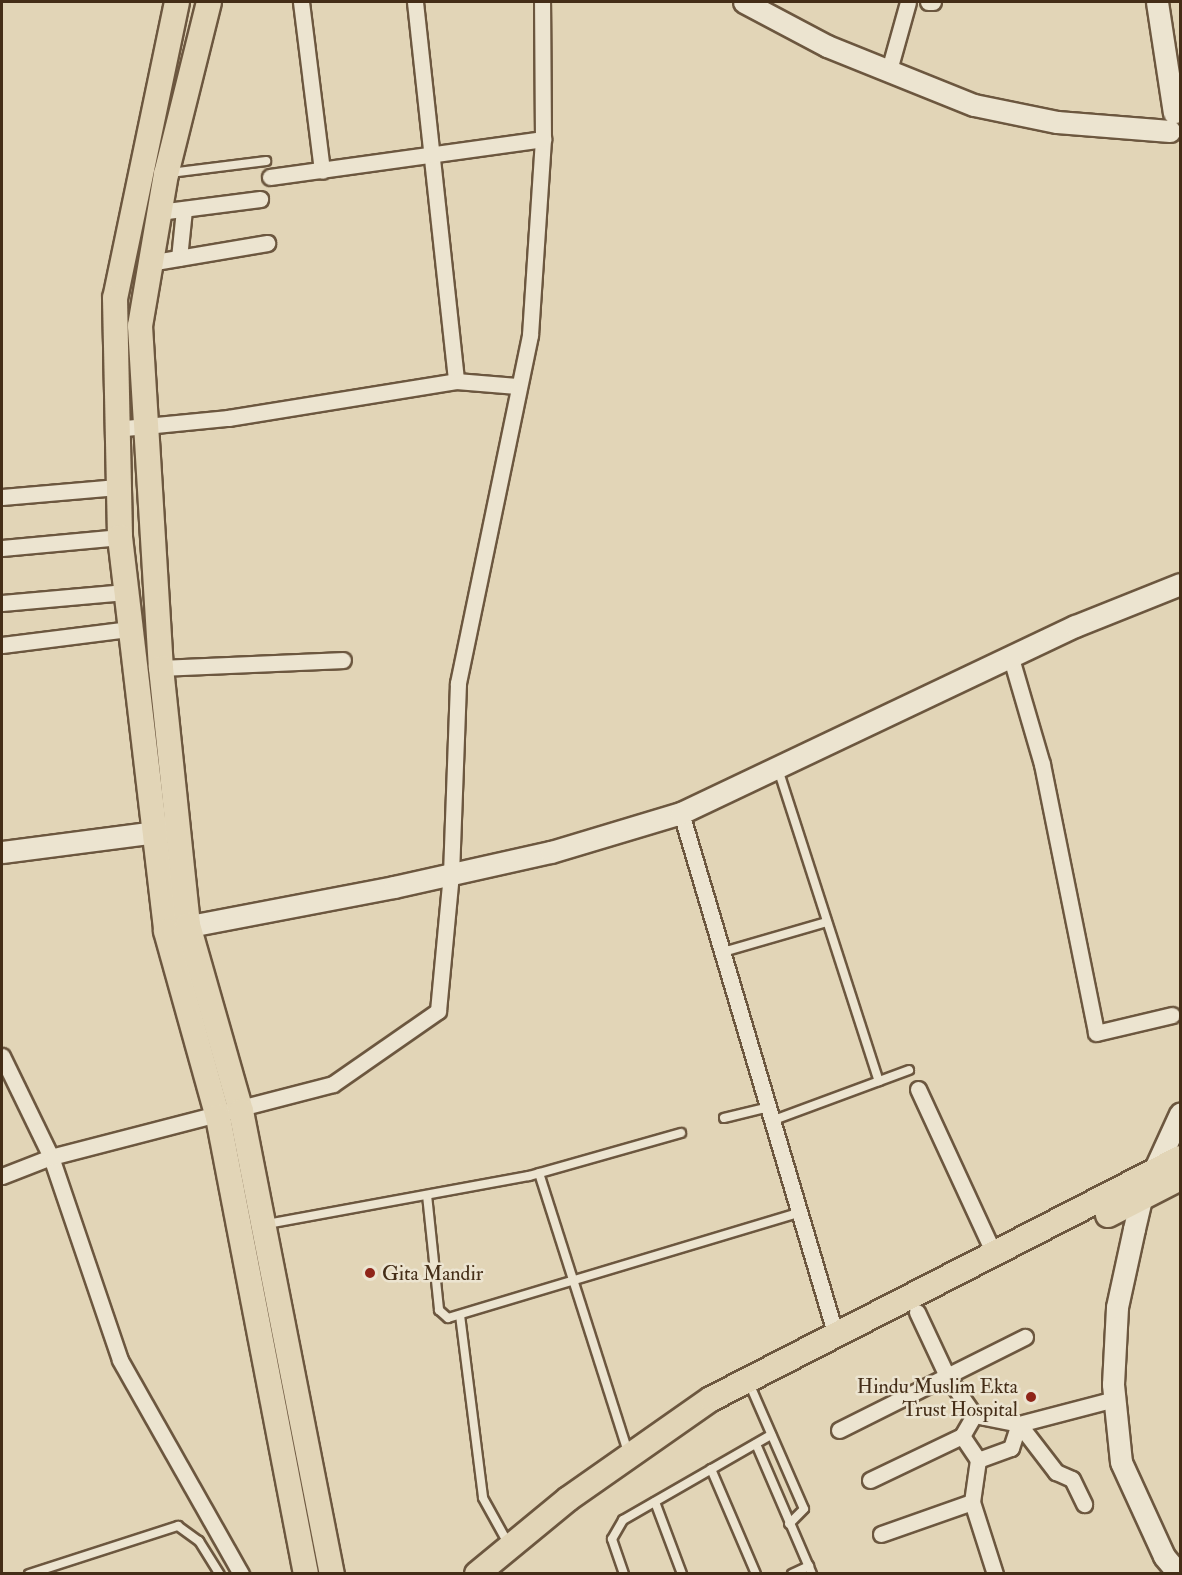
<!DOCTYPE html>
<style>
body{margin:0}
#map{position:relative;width:1182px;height:1575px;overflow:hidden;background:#e2d5b7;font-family:"IM FELL Double Pica",serif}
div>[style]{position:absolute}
.roads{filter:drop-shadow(2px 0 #6c573f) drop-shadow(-2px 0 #6c573f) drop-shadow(0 2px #6c573f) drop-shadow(0 -2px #6c573f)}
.lane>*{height:8px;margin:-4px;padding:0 4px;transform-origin:4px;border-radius:4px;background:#ece4d0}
.street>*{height:15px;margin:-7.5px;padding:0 7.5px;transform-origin:7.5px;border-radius:7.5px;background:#ece4d0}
.secondary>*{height:21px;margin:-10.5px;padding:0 10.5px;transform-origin:10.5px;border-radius:10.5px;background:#ece4d0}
.primary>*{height:24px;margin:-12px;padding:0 12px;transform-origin:12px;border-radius:12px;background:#e2d5b7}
.dots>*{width:16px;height:16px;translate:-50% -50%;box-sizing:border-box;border:3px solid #ece4d0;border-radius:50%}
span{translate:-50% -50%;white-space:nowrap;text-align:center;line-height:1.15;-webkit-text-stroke:5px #ece4d0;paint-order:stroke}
.poi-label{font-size:20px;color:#442d17}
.left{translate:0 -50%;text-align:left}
.right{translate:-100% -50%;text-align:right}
.frame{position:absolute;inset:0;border:3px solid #442d17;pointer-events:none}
</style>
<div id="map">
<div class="roads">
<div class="lane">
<div style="left:170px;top:173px;width:97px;rotate:-7.1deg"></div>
<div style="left:778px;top:769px;width:328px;rotate:72.1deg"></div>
<div style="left:723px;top:952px;width:108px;rotate:-16.1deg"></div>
<div style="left:724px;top:1118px;width:46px;rotate:-13.7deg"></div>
<div style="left:774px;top:1120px;width:144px;rotate:-20.3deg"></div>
<div style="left:539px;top:1173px;width:293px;rotate:72.3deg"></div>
<div style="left:427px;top:1195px;width:116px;rotate:84deg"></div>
<div style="left:439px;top:1310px;width:12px;rotate:42deg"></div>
<div style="left:448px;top:1318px;width:364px;rotate:-16.7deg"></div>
<div style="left:267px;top:1224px;width:266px;rotate:-10.4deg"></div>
<div style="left:529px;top:1176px;width:158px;rotate:-15.8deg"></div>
<div style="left:460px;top:1315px;width:184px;rotate:82.8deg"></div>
<div style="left:483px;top:1498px;width:54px;rotate:61deg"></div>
<div style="left:749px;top:1383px;width:137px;rotate:66.4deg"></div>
<div style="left:804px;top:1509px;width:21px;rotate:135deg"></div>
<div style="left:756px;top:1444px;width:142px;rotate:66.7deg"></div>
<div style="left:711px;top:1469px;width:114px;rotate:66.8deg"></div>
<div style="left:655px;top:1502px;width:77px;rotate:69.4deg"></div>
<div style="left:29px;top:1574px;width:157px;rotate:-17.9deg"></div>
<div style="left:178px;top:1526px;width:26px;rotate:36deg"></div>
<div style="left:199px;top:1541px;width:39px;rotate:58deg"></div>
<div style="left:624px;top:1574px;width:37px;rotate:-109deg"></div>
<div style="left:612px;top:1539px;width:22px;rotate:-60deg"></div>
<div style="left:623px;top:1520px;width:171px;rotate:-29.9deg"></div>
<div style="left:792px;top:1574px;width:19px;rotate:-25deg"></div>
</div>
<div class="street">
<div style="left:301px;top:2px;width:170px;rotate:82.9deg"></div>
<div style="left:415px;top:2px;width:381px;rotate:83.8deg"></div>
<div style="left:928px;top:2px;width:5px"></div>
<div style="left:891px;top:63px;width:63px;rotate:-74.4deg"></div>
<div style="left:270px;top:177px;width:276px;rotate:-7.9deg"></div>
<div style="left:159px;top:212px;width:102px;rotate:-7.3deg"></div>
<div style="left:179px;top:258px;width:48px;rotate:-84.1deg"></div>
<div style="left:149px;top:263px;width:120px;rotate:-9.6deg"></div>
<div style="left:115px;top:429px;width:114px;rotate:-5.6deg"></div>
<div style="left:228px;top:418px;width:231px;rotate:-9.2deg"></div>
<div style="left:456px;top:381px;width:61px;rotate:4.7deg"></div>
<div style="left:2px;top:497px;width:116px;rotate:-4.9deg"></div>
<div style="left:2px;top:548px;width:119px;rotate:-5.3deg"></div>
<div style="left:2px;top:603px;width:124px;rotate:-5.1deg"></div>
<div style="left:2px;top:645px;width:127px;rotate:-7.2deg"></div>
<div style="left:1011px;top:658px;width:110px;rotate:73.7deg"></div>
<div style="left:1042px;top:764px;width:274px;rotate:78.6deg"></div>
<div style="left:1096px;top:1033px;width:78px;rotate:-13.3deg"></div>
<div style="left:161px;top:668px;width:182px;rotate:-2.5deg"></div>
<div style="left:681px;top:813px;width:545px;rotate:73.49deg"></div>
<div style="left:2px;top:1056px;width:112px;rotate:64.1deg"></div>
<div style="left:51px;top:1157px;width:214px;rotate:71.2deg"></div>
<div style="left:120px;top:1360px;width:246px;rotate:60.5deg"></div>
<div style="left:918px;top:1089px;width:184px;rotate:65.2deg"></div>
<div style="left:2px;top:1176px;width:53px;rotate:-21.2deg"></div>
<div style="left:51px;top:1157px;width:291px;rotate:-14.5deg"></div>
<div style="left:333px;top:1084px;width:128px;rotate:-34.8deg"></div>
<div style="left:438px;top:1011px;width:138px;rotate:-84.6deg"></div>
<div style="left:451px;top:874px;width:191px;rotate:-87.9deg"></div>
<div style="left:458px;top:683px;width:355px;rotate:-78.3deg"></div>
<div style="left:530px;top:335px;width:196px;rotate:-86.2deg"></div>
<div style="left:543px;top:139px;width:137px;rotate:-90.4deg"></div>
<div style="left:917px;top:1312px;width:71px;rotate:64.9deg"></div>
<div style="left:947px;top:1376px;width:47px;rotate:55.3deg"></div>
<div style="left:974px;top:1415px;width:46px;rotate:11.3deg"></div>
<div style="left:1019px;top:1424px;width:98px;rotate:-14.7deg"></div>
<div style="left:1019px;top:1424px;width:61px;rotate:52.4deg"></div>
<div style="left:1056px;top:1472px;width:17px;rotate:24deg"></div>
<div style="left:1072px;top:1479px;width:28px;rotate:64deg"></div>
<div style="left:839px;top:1430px;width:208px;rotate:-26.6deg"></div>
<div style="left:962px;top:1436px;width:29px;rotate:56deg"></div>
<div style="left:870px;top:1480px;width:102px;rotate:-25.6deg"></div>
<div style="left:962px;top:1436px;width:24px;rotate:-60deg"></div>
<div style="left:881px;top:1534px;width:96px;rotate:-19.4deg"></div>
<div style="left:995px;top:1574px;width:76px;rotate:-107.7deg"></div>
<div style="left:972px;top:1502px;width:42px;rotate:-81.9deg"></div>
<div style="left:978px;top:1460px;width:35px;rotate:-20deg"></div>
<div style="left:1011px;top:1448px;width:25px;rotate:-72deg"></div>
</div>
<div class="secondary">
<div style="left:744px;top:2px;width:94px;rotate:27.9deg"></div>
<div style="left:827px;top:46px;width:158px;rotate:21.9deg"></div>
<div style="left:974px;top:105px;width:85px;rotate:11.6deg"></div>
<div style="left:1057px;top:122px;width:113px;rotate:4.6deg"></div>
<div style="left:1157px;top:2px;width:112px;rotate:81.3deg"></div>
<div style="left:2px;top:852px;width:170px;rotate:-7.4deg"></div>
<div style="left:174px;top:929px;width:224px;rotate:-10.8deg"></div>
<div style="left:394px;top:887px;width:161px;rotate:-12.6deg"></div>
<div style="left:551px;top:852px;width:136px;rotate:-16.7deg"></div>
<div style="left:681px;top:813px;width:436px;rotate:-25.4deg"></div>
<div style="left:1075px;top:626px;width:113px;rotate:-21.8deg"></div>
<div style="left:1179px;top:1574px;width:23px;rotate:-130deg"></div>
<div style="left:1164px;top:1556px;width:103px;rotate:-114.6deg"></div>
<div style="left:1121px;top:1462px;width:78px;rotate:-95.9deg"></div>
<div style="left:1113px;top:1384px;width:77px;rotate:-87deg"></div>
<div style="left:1117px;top:1307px;width:80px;rotate:-77.7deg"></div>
<div style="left:1134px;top:1229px;width:31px;rotate:-77deg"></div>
<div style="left:1141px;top:1199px;width:94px;rotate:-65.4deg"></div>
</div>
<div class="primary">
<div style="left:177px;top:2px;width:302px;rotate:101.8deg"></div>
<div style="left:115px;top:298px;width:239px;rotate:88.8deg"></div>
<div style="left:120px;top:537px;width:397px;rotate:83.3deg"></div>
<div style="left:166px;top:931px;width:193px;rotate:74.4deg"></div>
<div style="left:218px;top:1117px;width:465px;rotate:79.1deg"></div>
<div style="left:209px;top:2px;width:177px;rotate:104deg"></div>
<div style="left:166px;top:174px;width:154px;rotate:99.7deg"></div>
<div style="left:140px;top:326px;width:343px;rotate:86.5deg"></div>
<div style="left:161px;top:668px;width:258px;rotate:84deg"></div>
<div style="left:188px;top:925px;width:193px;rotate:74.1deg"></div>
<div style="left:241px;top:1111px;width:472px;rotate:78.9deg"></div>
<div style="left:1108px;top:1215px;width:81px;rotate:-27.2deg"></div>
<div style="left:477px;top:1574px;width:118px;rotate:-39.5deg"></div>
<div style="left:568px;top:1499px;width:174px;rotate:-35deg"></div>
<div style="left:711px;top:1399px;width:527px;rotate:-27.2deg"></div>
</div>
</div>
<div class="dots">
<div style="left:370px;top:1273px;background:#8f2418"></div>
<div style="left:1031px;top:1397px;background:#8f2418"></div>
</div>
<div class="poi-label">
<span class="left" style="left:382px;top:1273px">Gita Mandir</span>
<span class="right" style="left:1018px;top:1398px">Hindu Muslim Ekta<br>Trust Hospital</span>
</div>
<div class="frame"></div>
</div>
